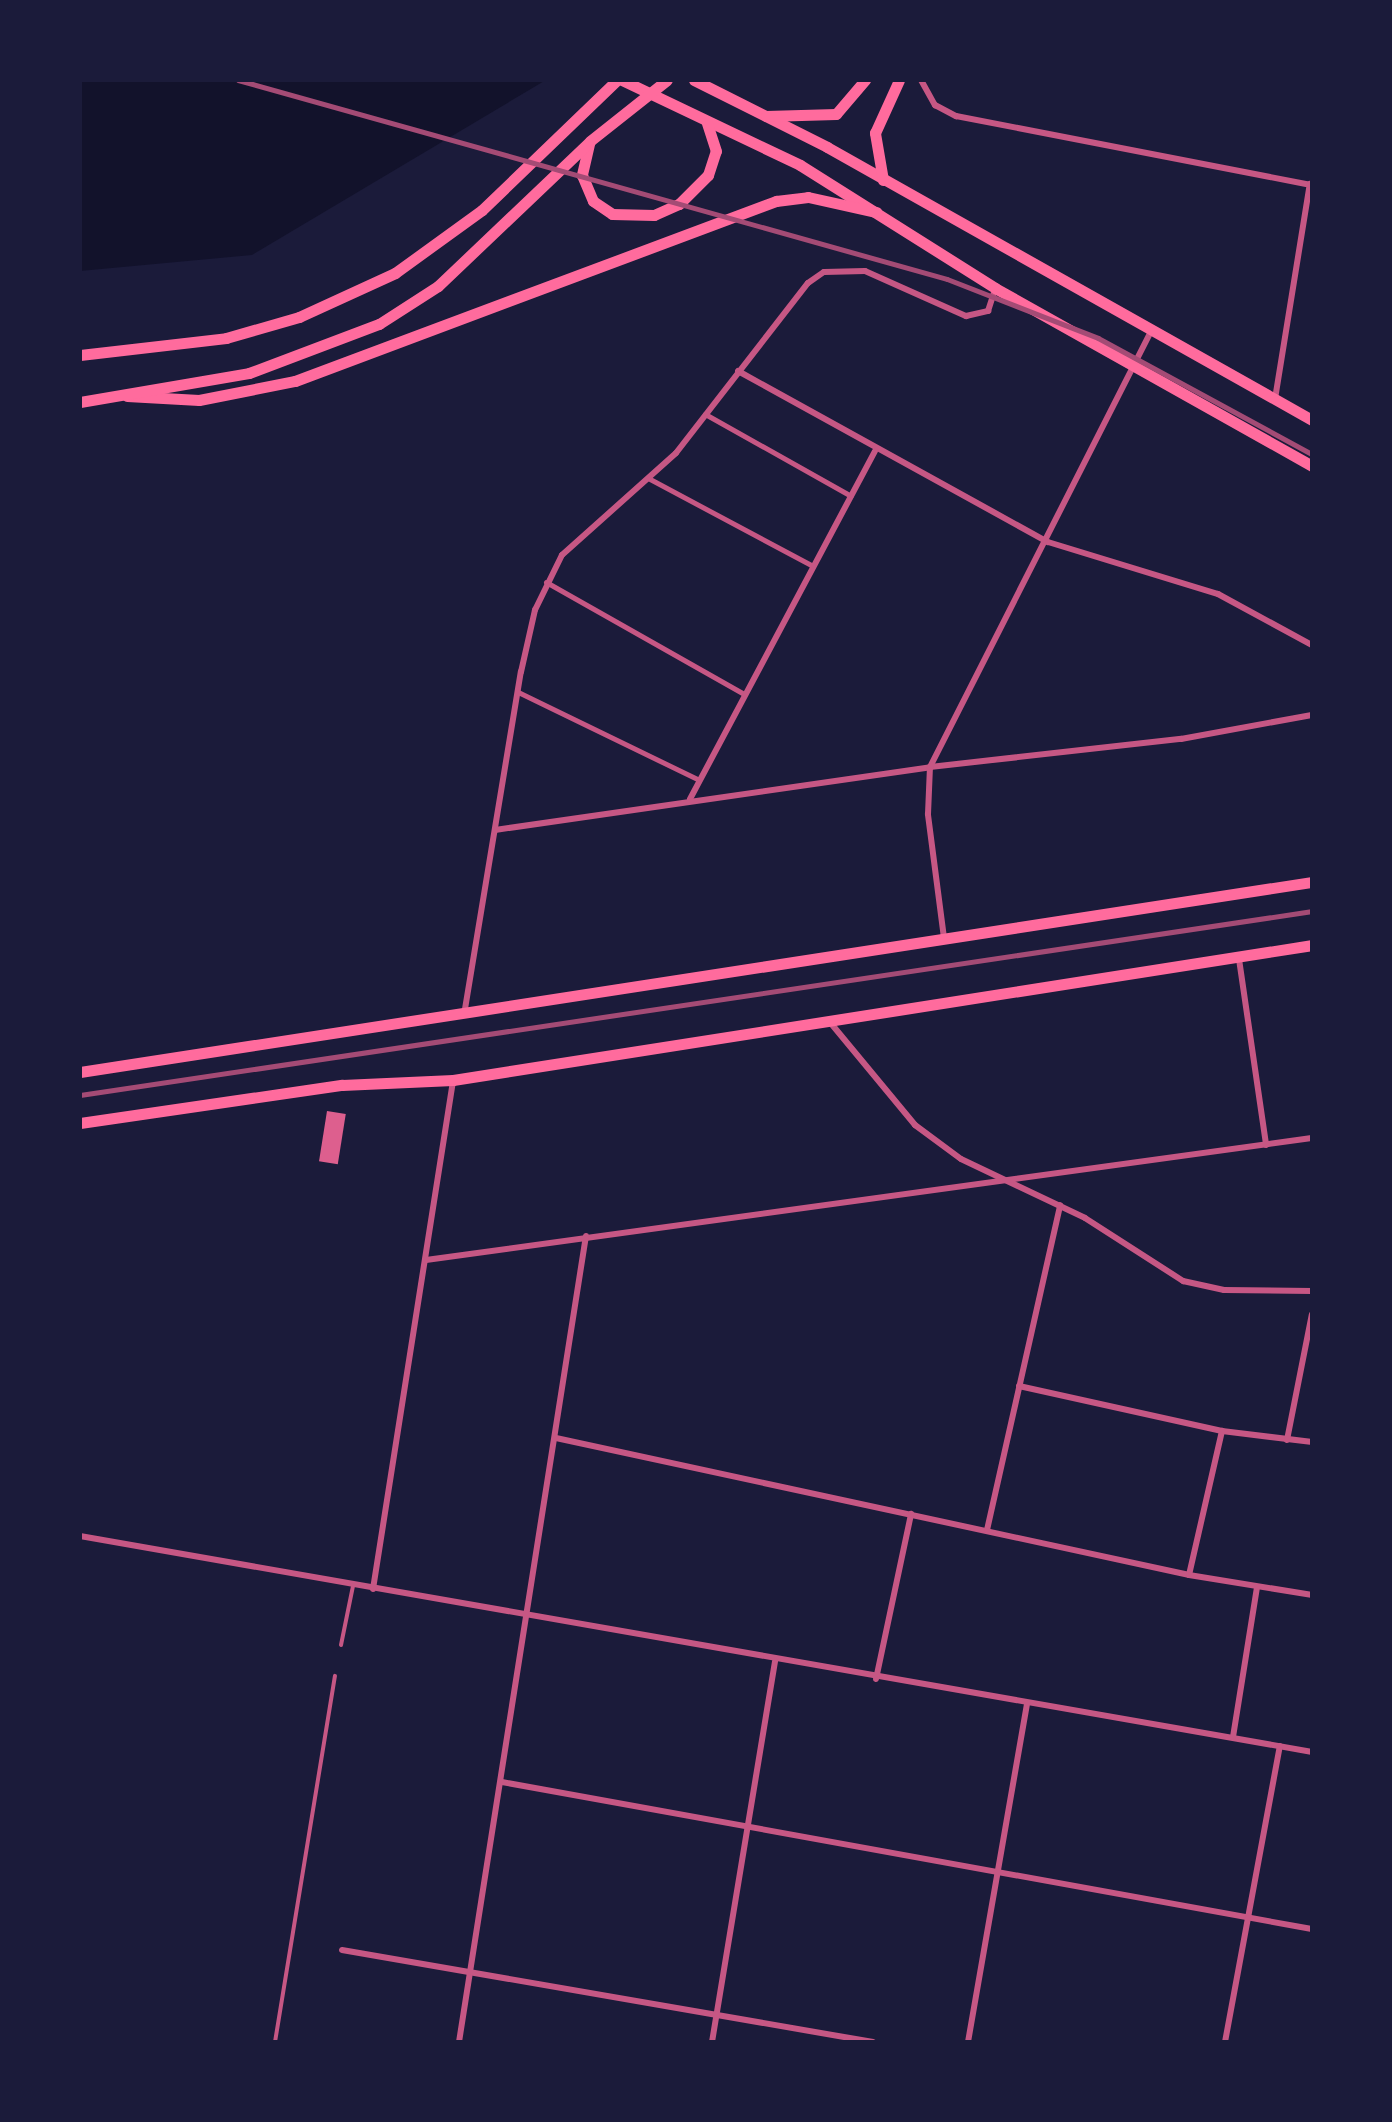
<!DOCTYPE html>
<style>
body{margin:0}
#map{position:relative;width:1392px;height:2122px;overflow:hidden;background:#1b1b3a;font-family:Signika,sans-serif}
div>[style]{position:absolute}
.water>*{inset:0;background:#12122b}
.building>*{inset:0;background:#dd5f8e;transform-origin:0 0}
.service>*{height:4px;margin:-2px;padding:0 2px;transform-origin:2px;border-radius:2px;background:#c65784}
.pedestrian>*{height:5px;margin:-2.5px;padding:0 2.5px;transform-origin:2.5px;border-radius:2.5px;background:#c65784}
.minor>*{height:6px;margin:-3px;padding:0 3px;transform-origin:3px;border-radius:3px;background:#c65784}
.primary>*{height:11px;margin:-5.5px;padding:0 5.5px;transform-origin:5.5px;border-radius:5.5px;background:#ff6b9d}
.trunk>*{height:11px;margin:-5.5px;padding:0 5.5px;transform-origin:5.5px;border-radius:5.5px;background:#ff6b9d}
.rail>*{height:5px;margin:-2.5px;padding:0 2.5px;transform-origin:2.5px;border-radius:2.5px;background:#a44b75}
span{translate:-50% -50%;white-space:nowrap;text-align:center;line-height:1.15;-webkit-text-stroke:10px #1b1b3a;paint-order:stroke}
.frame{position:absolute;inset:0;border:82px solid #1b1b3a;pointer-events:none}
</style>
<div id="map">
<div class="water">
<div style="clip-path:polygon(80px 80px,546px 80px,252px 255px,80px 271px)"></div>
</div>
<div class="building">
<div style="left:327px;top:1111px;width:19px;height:51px;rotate:9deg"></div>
</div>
<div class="service">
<div style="left:341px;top:1645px;width:60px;rotate:-78.5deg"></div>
<div style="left:275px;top:2042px;width:371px;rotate:-80.7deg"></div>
</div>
<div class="pedestrian">
<div style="left:705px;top:414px;width:167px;rotate:29.3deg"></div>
<div style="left:648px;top:478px;width:187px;rotate:28.1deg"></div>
<div style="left:546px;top:582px;width:227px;rotate:29.5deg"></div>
<div style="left:518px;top:692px;width:201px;rotate:25.9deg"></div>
</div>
<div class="minor">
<div style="left:921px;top:80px;width:29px;rotate:61deg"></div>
<div style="left:935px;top:105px;width:24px;rotate:28deg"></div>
<div style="left:956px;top:116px;width:363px;rotate:11deg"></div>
<div style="left:738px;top:371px;width:354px;rotate:28.9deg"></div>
<div style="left:1048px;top:542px;width:178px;rotate:17deg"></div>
<div style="left:1218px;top:594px;width:107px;rotate:28.5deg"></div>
<div style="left:1275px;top:399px;width:218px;rotate:-80.8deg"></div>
<div style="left:690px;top:799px;width:394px;rotate:-62deg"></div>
<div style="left:495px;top:830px;width:440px;rotate:-8.2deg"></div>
<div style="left:930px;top:767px;width:253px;rotate:-6.4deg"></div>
<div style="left:1181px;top:739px;width:133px;rotate:-10.4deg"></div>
<div style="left:944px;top:938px;width:125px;rotate:-97.4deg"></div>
<div style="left:928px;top:814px;width:47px;rotate:-87.6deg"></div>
<div style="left:930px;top:767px;width:487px;rotate:-63.1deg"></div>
<div style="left:1239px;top:959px;width:188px;rotate:81.7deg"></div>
<div style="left:465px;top:1009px;width:342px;rotate:-80.6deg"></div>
<div style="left:521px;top:672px;width:64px;rotate:-77.3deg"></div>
<div style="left:535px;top:610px;width:61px;rotate:-63.9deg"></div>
<div style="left:562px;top:555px;width:153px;rotate:-41.8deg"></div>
<div style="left:676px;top:453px;width:215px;rotate:-52.2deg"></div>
<div style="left:808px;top:283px;width:19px;rotate:-35deg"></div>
<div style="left:824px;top:272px;width:41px;rotate:-1.4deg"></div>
<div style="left:865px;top:271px;width:111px;rotate:24deg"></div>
<div style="left:966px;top:316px;width:23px;rotate:-13deg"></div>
<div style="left:988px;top:311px;width:23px;rotate:-72deg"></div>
<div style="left:829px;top:1021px;width:135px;rotate:50.4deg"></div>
<div style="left:915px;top:1125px;width:57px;rotate:36.5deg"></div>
<div style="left:961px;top:1159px;width:137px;rotate:25.4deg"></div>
<div style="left:1085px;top:1218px;width:117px;rotate:32.7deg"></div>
<div style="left:1183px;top:1281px;width:42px;rotate:12.4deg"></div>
<div style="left:1224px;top:1290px;width:88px;rotate:0.7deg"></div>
<div style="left:426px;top:1260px;width:894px;rotate:-7.84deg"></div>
<div style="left:1019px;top:1386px;width:208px;rotate:12.5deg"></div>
<div style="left:1222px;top:1431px;width:91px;rotate:7deg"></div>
<div style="left:556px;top:1438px;width:648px;rotate:12.21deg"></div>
<div style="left:1189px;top:1575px;width:125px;rotate:9.2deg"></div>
<div style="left:1287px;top:1440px;width:128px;rotate:-78.8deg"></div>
<div style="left:987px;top:1530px;width:333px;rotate:-77.3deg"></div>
<div style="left:80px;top:1536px;width:1251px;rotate:9.94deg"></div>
<div style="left:1189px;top:1575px;width:148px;rotate:-77.1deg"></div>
<div style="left:373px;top:1589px;width:514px;rotate:-81.05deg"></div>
<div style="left:876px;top:1679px;width:169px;rotate:-78deg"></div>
<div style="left:1233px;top:1737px;width:152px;rotate:-80.9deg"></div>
<div style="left:502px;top:1782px;width:823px;rotate:10.29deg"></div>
<div style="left:342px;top:1950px;width:539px;rotate:9.83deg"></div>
<div style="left:459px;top:2042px;width:816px;rotate:-81.05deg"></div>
<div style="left:712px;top:2042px;width:386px;rotate:-80.6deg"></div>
<div style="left:968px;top:2042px;width:344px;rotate:-80.1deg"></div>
<div style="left:1225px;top:2042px;width:301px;rotate:-79.5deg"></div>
</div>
<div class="primary">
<div style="left:622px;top:80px;width:197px;rotate:25.5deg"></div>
<div style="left:800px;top:165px;width:231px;rotate:32.2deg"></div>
<div style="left:995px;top:288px;width:364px;rotate:29.3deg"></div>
<div style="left:694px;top:80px;width:149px;rotate:26.7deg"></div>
<div style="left:827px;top:147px;width:557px;rotate:29.37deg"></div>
<div style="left:80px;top:1072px;width:1247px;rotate:-8.77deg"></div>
<div style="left:80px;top:1123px;width:265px;rotate:-8.3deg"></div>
<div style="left:342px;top:1085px;width:111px;rotate:-2.6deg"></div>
<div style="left:453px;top:1080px;width:870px;rotate:-8.93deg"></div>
</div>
<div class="trunk">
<div style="left:766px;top:116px;width:70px;rotate:-1.6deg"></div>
<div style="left:836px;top:114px;width:45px;rotate:-49.5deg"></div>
<div style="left:589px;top:144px;width:32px;rotate:103deg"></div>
<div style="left:582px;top:175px;width:28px;rotate:67deg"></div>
<div style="left:593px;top:201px;width:23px;rotate:34deg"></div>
<div style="left:612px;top:214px;width:42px;rotate:1.4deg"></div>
<div style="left:654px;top:215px;width:27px;rotate:-24deg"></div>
<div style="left:679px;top:204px;width:41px;rotate:-45deg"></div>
<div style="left:708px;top:175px;width:25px;rotate:-72deg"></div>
<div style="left:716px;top:151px;width:29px;rotate:-108deg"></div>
<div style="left:883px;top:180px;width:48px;rotate:-99.7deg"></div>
<div style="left:875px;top:133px;width:58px;rotate:-65.6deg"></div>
<div style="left:80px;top:355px;width:147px;rotate:-6.6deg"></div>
<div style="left:226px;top:338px;width:76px;rotate:-16deg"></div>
<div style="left:299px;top:317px;width:106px;rotate:-24.6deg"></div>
<div style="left:395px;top:273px;width:107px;rotate:-35.9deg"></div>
<div style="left:482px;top:210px;width:187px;rotate:-43.9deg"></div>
<div style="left:127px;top:396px;width:72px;rotate:3.2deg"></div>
<div style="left:199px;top:400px;width:98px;rotate:-11.2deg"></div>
<div style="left:295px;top:381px;width:514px;rotate:-20.52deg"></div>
<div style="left:776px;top:201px;width:32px;rotate:-7deg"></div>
<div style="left:808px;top:197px;width:70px;rotate:12.4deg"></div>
<div style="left:80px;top:402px;width:171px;rotate:-9.7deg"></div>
<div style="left:249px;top:373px;width:139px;rotate:-20.7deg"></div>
<div style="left:379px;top:324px;width:70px;rotate:-32.8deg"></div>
<div style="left:438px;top:286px;width:210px;rotate:-43.6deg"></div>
<div style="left:590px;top:141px;width:98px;rotate:-38.4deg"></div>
</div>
<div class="rail">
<div style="left:238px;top:80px;width:736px;rotate:15.68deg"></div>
<div style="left:947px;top:279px;width:162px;rotate:21.3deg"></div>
<div style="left:1098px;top:338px;width:243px;rotate:28.5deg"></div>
<div style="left:80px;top:1095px;width:1246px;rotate:-8.49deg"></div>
</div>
<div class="frame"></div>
</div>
